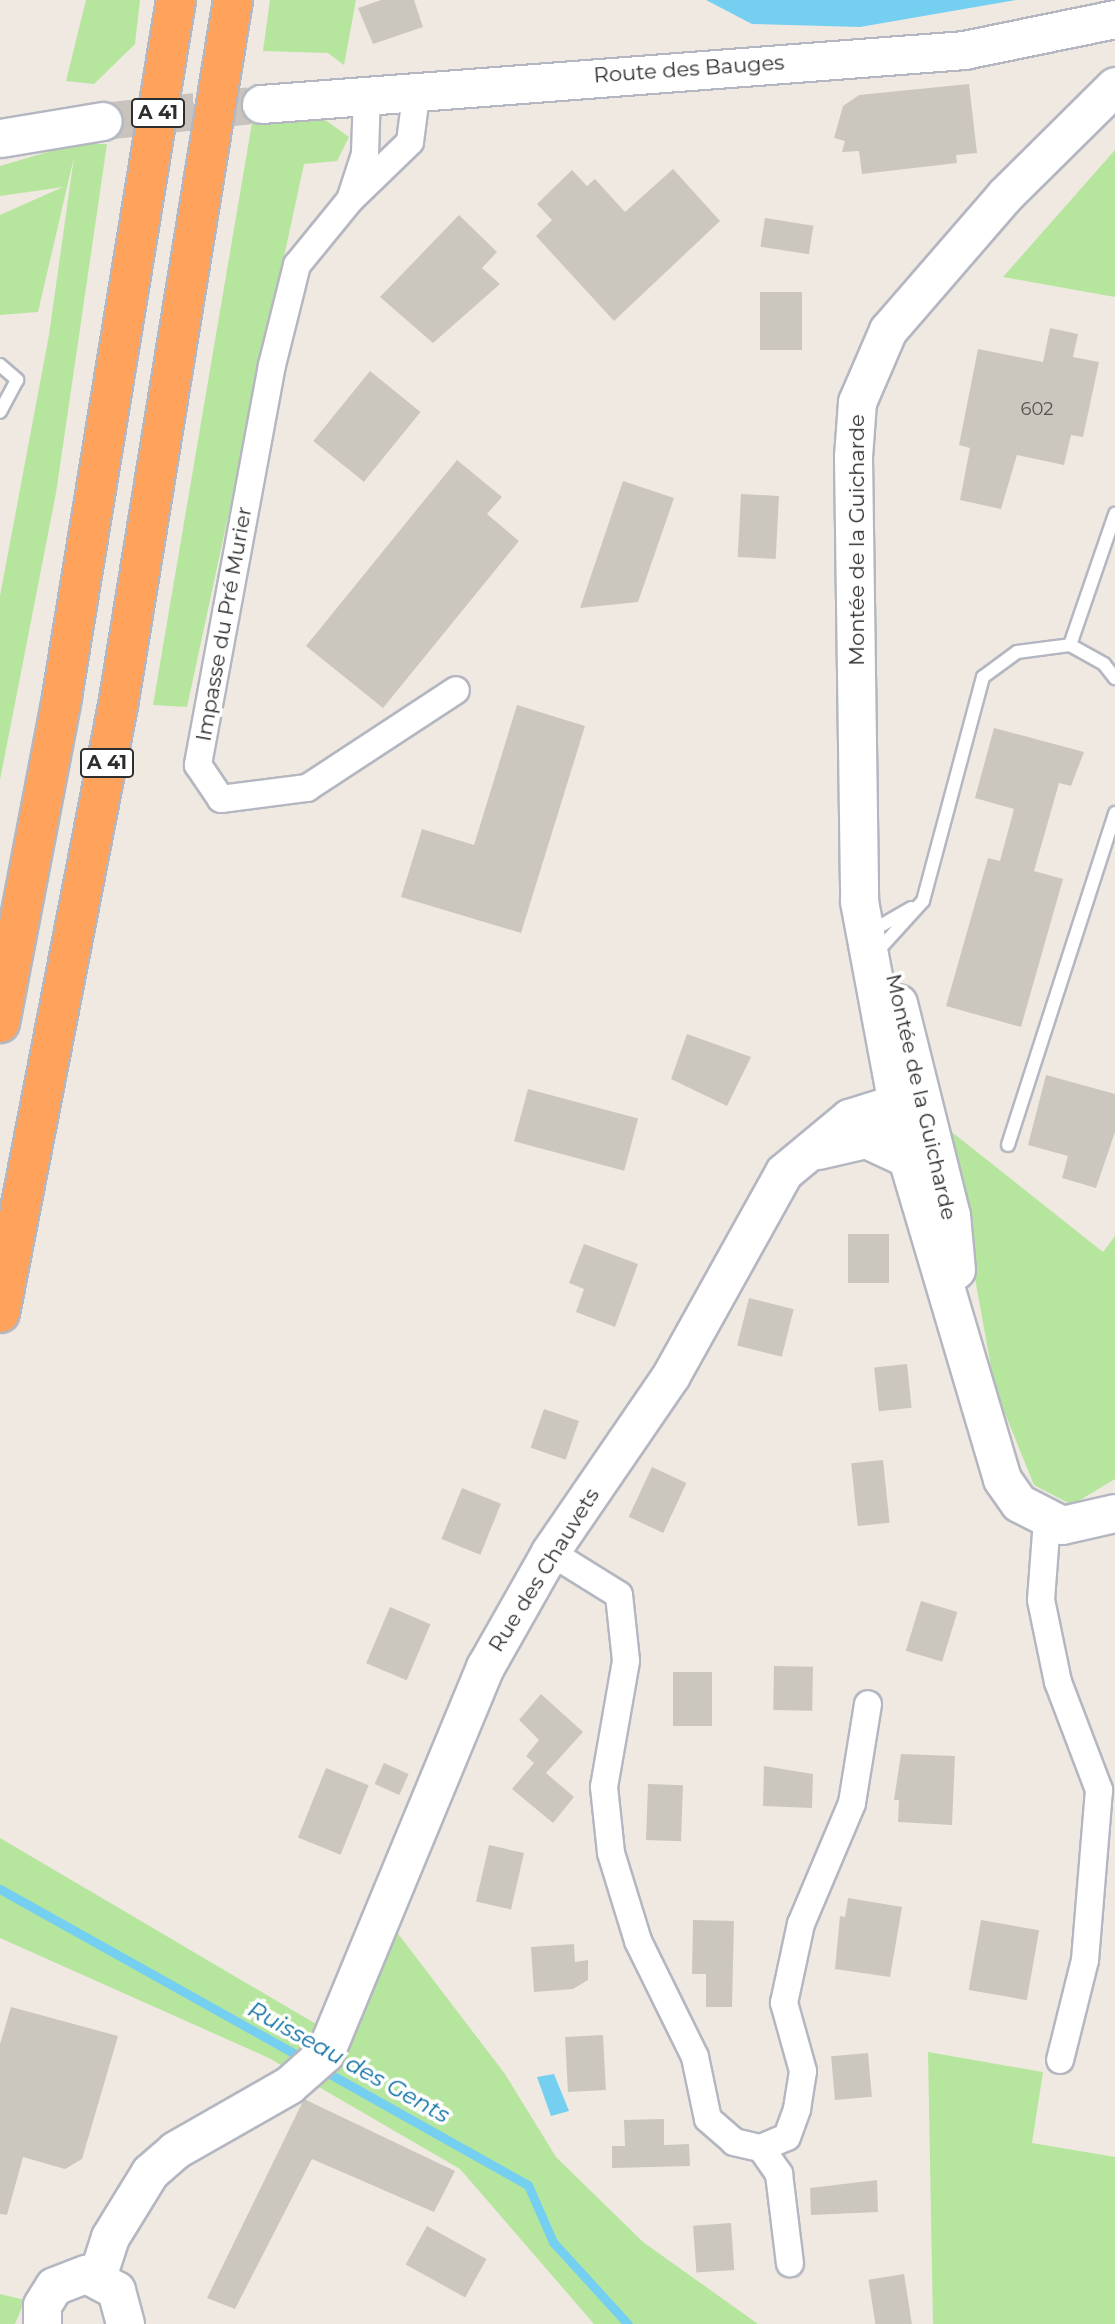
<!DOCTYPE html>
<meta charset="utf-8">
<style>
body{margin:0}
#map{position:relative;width:1115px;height:2324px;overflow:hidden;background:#efe9e1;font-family:Montserrat,sans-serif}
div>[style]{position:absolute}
.green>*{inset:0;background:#b6e59e}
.water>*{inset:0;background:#75cff0}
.stream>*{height:9px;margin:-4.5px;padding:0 4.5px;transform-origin:4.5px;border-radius:4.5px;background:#75cff0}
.building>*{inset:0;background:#cbc7bf;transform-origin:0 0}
.secondary-tunnel>*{height:37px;margin-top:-18.5px;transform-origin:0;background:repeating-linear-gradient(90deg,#c8c4bd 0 37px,transparent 0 55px)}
.roads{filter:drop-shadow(2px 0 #b4b7c1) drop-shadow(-2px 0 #b4b7c1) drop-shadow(0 2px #b4b7c1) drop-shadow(0 -2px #b4b7c1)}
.lane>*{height:12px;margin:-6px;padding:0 6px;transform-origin:6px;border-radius:6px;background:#fff}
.street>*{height:26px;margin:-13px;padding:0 13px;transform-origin:13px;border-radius:13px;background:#fff}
.secondary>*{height:37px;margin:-18.5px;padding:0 18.5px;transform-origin:18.5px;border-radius:18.5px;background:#fff}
.highway>*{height:38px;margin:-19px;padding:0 19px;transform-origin:19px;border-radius:19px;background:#ffa35c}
span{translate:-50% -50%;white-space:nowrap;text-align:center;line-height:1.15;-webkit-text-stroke:7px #fff;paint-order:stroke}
.number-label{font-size:18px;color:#555452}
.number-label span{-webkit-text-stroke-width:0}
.shield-label span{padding:2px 5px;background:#fff;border:2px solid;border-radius:5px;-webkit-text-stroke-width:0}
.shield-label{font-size:19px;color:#2e2e2e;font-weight:700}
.street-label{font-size:21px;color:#2e2e2e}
.water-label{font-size:23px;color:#0d6fa3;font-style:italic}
</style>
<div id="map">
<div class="green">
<div style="clip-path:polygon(86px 0,140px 0,135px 44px,94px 84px,66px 81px)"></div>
<div style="clip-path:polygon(270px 0,356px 0,344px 65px,328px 53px,263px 51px)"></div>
<div style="clip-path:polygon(314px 112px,349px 137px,337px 161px,304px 164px,187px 707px,153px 705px,252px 123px)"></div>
<div style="clip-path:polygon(75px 144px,107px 144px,56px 493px,0 780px,0 596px,49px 335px,74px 157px,38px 312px,0 315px,0 215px,63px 187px,0 196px,0 166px)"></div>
<div style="clip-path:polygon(1115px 150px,1115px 297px,1003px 277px)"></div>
<div style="clip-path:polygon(948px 1129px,1103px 1252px,1115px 1236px,1115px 1479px,1072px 1505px,1034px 1485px,995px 1389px)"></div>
<div style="clip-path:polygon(0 1838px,350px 2044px,396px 1931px,505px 2074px,556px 2157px,643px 2242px,758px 2324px,594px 2324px,460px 2169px,269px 2058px,0 1938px)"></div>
<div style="clip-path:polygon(928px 2052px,1043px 2072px,1032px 2143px,1115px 2157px,1115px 2324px,933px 2324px)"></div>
<div style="clip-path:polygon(0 2294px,25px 2300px,15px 2324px,0 2324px)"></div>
</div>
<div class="water">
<div style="clip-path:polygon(706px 0,1016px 0,860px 27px,752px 24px)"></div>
<div style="clip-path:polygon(554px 2074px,569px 2111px,551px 2116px,537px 2077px)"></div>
</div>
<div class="stream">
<div style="left:0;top:1889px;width:351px;rotate:29.2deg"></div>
<div style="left:321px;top:2069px;width:237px;rotate:29.3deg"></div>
<div style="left:528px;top:2185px;width:62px;rotate:66.3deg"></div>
<div style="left:553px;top:2242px;width:111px;rotate:47.6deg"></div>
</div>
<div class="building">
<div style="clip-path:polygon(381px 0,414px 0,423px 27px,373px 44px,358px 8px)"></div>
<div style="clip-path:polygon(969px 84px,977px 153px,956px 155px,957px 163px,862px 174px,859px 151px,842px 152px,845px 141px,834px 138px,843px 106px,859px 95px)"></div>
<div style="clip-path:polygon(673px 169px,720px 221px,614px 321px,536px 236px,552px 220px,537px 204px,572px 170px,587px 186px,595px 179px,625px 212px)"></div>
<div style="clip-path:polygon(459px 215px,497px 252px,482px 268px,500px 284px,433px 343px,380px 297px)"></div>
<div style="left:765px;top:218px;width:49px;height:29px;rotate:9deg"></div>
<div style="left:760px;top:292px;width:42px;height:58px"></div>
<div style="clip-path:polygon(1050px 328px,1078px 334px,1073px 357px,1099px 362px,1083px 437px,1071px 435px,1064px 465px,1017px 455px,1001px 509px,960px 500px,970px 448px,959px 445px,978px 349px,1043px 362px)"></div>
<div style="left:370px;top:371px;width:65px;height:90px;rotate:39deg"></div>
<div style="clip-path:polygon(457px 460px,502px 497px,487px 514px,519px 541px,383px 708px,306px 646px)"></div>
<div style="clip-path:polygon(623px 481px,674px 498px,638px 602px,580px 608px)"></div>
<div style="left:741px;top:494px;width:38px;height:63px;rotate:3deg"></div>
<div style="clip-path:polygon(517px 705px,585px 726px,521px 933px,401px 897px,422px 829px,474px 845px)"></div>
<div style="clip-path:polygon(994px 728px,1084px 752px,1071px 786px,1059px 783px,1034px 871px,1063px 879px,1021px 1027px,946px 1006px,988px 858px,1000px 861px,1014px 809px,975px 798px)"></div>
<div style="clip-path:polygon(687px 1034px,751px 1057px,727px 1106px,671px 1079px)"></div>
<div style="clip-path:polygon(1046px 1075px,1115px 1094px,1115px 1132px,1096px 1188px,1062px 1178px,1068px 1156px,1028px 1145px)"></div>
<div style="left:528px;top:1089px;width:114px;height:54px;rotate:15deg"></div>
<div style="left:889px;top:1234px;width:49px;height:41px;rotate:90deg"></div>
<div style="clip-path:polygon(584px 1244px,638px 1264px,615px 1327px,576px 1312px,584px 1289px,569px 1283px)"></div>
<div style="left:749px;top:1298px;width:46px;height:49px;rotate:14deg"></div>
<div style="left:907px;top:1364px;width:44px;height:33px;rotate:84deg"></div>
<div style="left:544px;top:1409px;width:37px;height:41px;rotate:19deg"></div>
<div style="left:883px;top:1460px;width:63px;height:32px;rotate:84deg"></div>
<div style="left:652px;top:1467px;width:38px;height:55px;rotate:25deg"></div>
<div style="left:462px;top:1488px;width:42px;height:55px;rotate:22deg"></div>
<div style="left:921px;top:1601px;width:38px;height:52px;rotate:17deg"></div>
<div style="left:390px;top:1607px;width:44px;height:61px;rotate:23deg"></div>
<div style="left:774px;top:1666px;width:39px;height:44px;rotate:1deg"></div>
<div style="left:673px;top:1672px;width:39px;height:54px"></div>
<div style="clip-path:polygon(541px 1694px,583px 1732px,546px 1773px,574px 1797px,553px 1823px,512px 1789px,534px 1763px,526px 1756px,539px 1740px,519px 1720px)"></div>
<div style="clip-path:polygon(901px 1754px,955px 1756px,952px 1825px,898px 1822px,899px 1800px,894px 1800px)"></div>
<div style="left:384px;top:1763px;width:27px;height:23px;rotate:24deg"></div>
<div style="clip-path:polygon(764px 1766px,813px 1774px,812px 1808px,763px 1806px)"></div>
<div style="left:326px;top:1768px;width:46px;height:75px;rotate:22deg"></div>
<div style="left:648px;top:1784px;width:35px;height:56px;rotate:2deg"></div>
<div style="left:489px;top:1845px;width:36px;height:58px;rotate:13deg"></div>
<div style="clip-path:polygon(848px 1898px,902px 1907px,890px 1977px,835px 1969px,840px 1916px,845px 1917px)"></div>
<div style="clip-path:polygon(693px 1920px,734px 1921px,732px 2007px,706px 2007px,706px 1974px,692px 1974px)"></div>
<div style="left:981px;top:1920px;width:59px;height:71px;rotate:10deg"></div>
<div style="clip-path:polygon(574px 1944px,575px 1962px,588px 1960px,588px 1980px,573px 1989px,534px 1992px,531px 1947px)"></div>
<div style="clip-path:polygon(11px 2007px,118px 2036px,82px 2159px,65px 2169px,23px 2157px,7px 2215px,0 2214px,0 2044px)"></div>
<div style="left:603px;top:2035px;width:55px;height:38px;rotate:87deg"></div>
<div style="left:868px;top:2053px;width:44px;height:37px;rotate:85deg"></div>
<div style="clip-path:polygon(304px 2099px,455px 2171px,434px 2212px,312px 2159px,235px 2309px,207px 2298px)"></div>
<div style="clip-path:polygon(664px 2119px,664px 2145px,689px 2144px,690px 2166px,612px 2168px,612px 2146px,625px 2146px,624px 2120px)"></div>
<div style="clip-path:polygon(877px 2180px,878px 2212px,811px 2215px,810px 2188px)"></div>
<div style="left:731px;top:2223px;width:47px;height:38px;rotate:86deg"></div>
<div style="left:427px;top:2226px;width:68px;height:44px;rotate:29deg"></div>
<div style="left:904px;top:2274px;width:51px;height:36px;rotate:81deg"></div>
</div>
<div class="secondary-tunnel">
<div style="left:103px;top:121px;width:159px;rotate:-6.1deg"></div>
</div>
<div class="roads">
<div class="lane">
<div style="left:0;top:365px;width:23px;rotate:41deg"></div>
<div style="left:17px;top:380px;width:36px;rotate:118deg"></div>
<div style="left:1070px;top:645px;width:139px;rotate:-71deg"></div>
<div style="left:882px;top:925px;width:34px;rotate:-30deg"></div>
<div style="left:884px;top:944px;width:58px;rotate:-47.8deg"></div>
<div style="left:923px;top:901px;width:232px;rotate:-75deg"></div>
<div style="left:983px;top:677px;width:42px;rotate:-36.3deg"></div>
<div style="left:1017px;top:652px;width:53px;rotate:-7.5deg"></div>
<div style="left:1070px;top:645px;width:39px;rotate:29deg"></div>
<div style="left:1104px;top:664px;width:18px;rotate:52deg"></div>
<div style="left:1008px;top:1145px;width:349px;rotate:-72.1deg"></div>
</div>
<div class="street">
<div style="left:417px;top:88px;width:54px;rotate:97.4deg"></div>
<div style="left:410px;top:142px;width:83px;rotate:136deg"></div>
<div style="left:350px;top:200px;width:84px;rotate:129.2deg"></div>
<div style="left:297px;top:265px;width:103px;rotate:104deg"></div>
<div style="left:272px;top:365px;width:407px;rotate:100.5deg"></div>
<div style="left:198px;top:765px;width:41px;rotate:55.9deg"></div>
<div style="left:221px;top:799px;width:87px;rotate:-7.3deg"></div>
<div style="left:307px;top:788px;width:178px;rotate:-33.3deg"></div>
<div style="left:351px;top:197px;width:45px;rotate:-72deg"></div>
<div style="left:365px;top:154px;width:61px;rotate:-88.1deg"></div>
<div style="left:1047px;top:1520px;width:80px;rotate:94.3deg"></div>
<div style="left:1041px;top:1600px;width:84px;rotate:78.3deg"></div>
<div style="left:1058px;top:1682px;width:116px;rotate:69.2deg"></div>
<div style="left:1099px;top:1790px;width:171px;rotate:94.7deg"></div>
<div style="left:1085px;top:1960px;width:103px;rotate:104deg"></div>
<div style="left:550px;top:1552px;width:81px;rotate:31.9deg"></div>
<div style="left:619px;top:1595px;width:66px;rotate:83.9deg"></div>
<div style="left:626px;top:1661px;width:128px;rotate:99.9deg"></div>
<div style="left:604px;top:1787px;width:66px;rotate:83.9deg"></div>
<div style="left:611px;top:1853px;width:92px;rotate:72.9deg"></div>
<div style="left:638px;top:1941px;width:129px;rotate:63.8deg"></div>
<div style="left:695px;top:2057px;width:63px;rotate:78.2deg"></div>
<div style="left:708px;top:2119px;width:35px;rotate:41deg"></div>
<div style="left:734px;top:2142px;width:28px;rotate:13deg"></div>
<div style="left:761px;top:2148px;width:28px;rotate:-23deg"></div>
<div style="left:787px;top:2137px;width:30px;rotate:-70deg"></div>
<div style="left:797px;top:2109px;width:38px;rotate:-81deg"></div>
<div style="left:803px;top:2071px;width:71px;rotate:-105.6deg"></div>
<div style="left:784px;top:2003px;width:81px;rotate:-77.9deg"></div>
<div style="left:801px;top:1924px;width:131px;rotate:-67.1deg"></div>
<div style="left:852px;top:1803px;width:100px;rotate:-80.8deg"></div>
<div style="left:761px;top:2148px;width:32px;rotate:55deg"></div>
<div style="left:779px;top:2174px;width:90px;rotate:83deg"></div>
</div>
<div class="secondary">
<div style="left:1115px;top:86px;width:155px;rotate:135.3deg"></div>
<div style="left:1005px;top:195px;width:179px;rotate:130.9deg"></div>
<div style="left:888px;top:330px;width:78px;rotate:113.3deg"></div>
<div style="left:857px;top:402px;width:55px;rotate:94.2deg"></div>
<div style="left:853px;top:457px;width:444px;rotate:89.2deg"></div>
<div style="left:859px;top:901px;width:261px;rotate:79.4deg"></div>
<div style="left:907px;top:1158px;width:335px;rotate:73.5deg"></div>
<div style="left:1002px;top:1479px;width:29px;rotate:55deg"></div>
<div style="left:1019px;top:1503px;width:48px;rotate:27.1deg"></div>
<div style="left:1062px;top:1525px;width:54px;rotate:-12.8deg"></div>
<div style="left:261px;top:104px;width:705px;rotate:-4.39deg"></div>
<div style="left:964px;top:50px;width:154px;rotate:-11.6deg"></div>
<div style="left:0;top:138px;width:104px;rotate:-9.4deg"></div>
<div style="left:898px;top:1003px;width:219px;rotate:76deg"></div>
<div style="left:951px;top:1215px;width:55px;rotate:84.8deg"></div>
<div style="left:818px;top:1150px;width:49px;rotate:-12.9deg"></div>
<div style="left:866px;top:1139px;width:45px;rotate:24.9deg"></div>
<div style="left:97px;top:2277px;width:42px;rotate:-72deg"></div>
<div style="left:110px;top:2237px;width:76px;rotate:-58.4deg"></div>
<div style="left:150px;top:2172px;width:33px;rotate:-41deg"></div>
<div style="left:175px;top:2150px;width:131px;rotate:-29.7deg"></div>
<div style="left:289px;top:2085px;width:48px;rotate:-41.6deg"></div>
<div style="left:325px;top:2053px;width:418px;rotate:-67.5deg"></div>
<div style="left:485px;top:1667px;width:132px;rotate:-60.5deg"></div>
<div style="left:550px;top:1552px;width:214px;rotate:-55.6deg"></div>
<div style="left:671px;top:1375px;width:232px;rotate:-60.9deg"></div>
<div style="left:784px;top:1172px;width:85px;rotate:-39.7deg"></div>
<div style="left:849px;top:1118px;width:47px;rotate:-17.3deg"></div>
<div style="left:42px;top:2324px;width:19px;rotate:-90deg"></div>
<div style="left:42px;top:2305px;width:22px;rotate:-58deg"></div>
<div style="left:54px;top:2286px;width:34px;rotate:-21deg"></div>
<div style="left:86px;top:2274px;width:34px;rotate:28deg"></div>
<div style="left:116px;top:2290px;width:35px;rotate:75deg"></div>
</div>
<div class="highway">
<div style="left:0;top:1023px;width:332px;rotate:-79.2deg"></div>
<div style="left:62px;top:697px;width:706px;rotate:-80.71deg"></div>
<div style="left:0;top:1313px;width:624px;rotate:-79.01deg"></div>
<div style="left:119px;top:700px;width:709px;rotate:-80.75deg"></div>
</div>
</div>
<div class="number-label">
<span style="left:1037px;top:409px">602</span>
</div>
<div class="shield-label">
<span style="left:158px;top:113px">A 41</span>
<span style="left:107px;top:763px">A 41</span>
</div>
<div class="street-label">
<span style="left:689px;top:69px;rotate:-4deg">Route des Bauges</span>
<span style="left:857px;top:540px;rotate:-90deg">Montée de la Guicharde</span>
<span style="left:224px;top:624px;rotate:-80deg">Impasse du Pré Murier</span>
<span style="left:921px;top:1097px;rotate:77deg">Montée de la Guicharde</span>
<span style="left:544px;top:1570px;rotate:-58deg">Rue des Chauvets</span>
</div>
<div class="water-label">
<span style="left:349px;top:2062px;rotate:29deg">Ruisseau des Gents</span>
</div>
</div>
